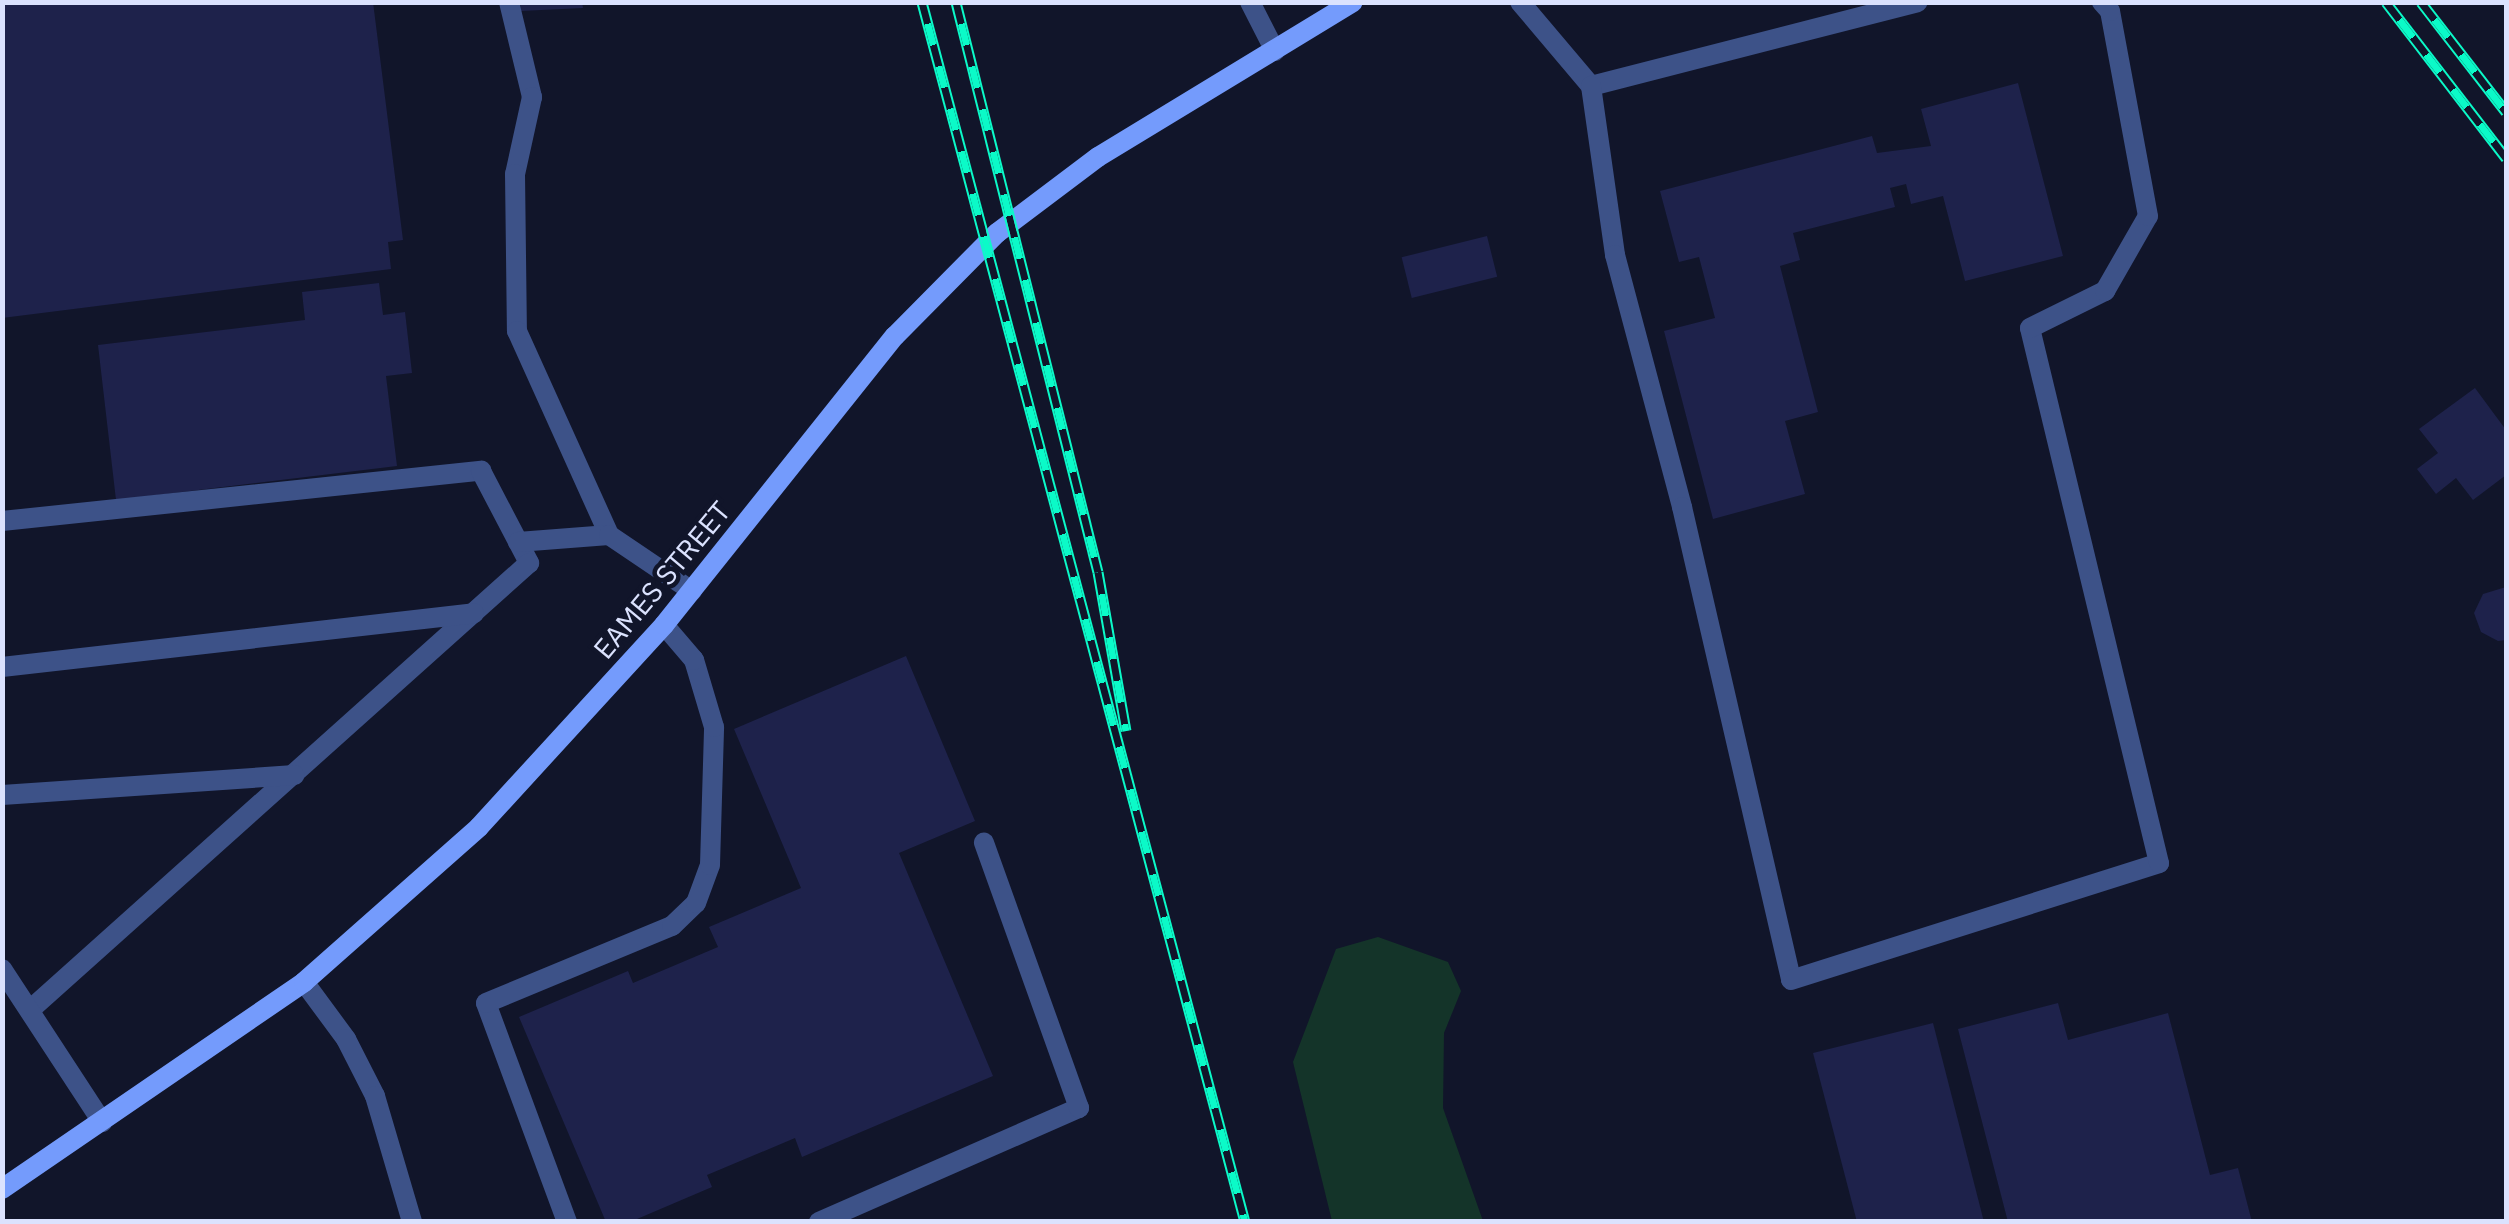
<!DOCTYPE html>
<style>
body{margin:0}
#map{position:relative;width:2509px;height:1224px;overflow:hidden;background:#11152a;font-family:"IBM Plex Sans",sans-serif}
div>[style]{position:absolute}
.green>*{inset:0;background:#143429}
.building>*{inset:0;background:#1e224b;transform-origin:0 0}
.lane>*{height:20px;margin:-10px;padding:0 10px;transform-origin:10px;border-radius:10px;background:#3d5288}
.street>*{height:20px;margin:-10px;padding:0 10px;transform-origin:10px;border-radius:10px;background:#3d5288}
.secondary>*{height:20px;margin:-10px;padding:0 10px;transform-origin:10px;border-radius:10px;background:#749bfc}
.rail>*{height:11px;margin-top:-5.5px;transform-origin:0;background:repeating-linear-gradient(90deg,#11152a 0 22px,#0bfac8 0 44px);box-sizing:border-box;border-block:2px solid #0bfac8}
span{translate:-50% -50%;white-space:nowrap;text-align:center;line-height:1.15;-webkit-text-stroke:9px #11152a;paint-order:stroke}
.street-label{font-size:28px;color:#dbe2fe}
.frame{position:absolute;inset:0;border:5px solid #dbe2fe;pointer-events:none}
</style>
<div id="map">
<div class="green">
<div style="clip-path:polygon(1378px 937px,1448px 962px,1461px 991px,1444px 1033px,1443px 1108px,1483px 1221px,1332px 1221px,1293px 1062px,1336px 949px)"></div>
</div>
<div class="building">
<div style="clip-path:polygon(2px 2px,373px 2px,403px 240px,388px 242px,391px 269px,2px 318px)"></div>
<div style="clip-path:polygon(520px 2px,582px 2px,583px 8px,521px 11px)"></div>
<div style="clip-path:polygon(2018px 83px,2063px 256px,1965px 281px,1943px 196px,1911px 204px,1906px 184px,1890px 188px,1895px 207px,1793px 233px,1800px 260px,1780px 266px,1818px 412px,1785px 421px,1805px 494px,1713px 519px,1664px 331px,1715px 318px,1699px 257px,1679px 262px,1660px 191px,1872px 136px,1877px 153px,1931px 146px,1921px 109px)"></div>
<div style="left:1487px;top:236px;width:42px;height:88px;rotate:76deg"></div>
<div style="clip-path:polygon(379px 283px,383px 315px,405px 312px,412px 373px,386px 376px,397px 466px,116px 500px,98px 345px,305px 320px,302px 292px)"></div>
<div style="clip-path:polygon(2475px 388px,2506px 430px,2506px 475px,2473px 500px,2456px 478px,2436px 494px,2417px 469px,2438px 453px,2419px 429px)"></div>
<div style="clip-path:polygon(2506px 587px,2506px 640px,2498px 641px,2481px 632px,2474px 613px,2483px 594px)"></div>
<div style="clip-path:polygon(906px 656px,975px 821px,899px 853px,993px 1076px,802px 1157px,795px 1138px,707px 1175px,712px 1187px,630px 1222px,606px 1222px,519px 1017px,628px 971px,633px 983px,718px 947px,709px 927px,801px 888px,734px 729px)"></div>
<div style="clip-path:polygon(2058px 1003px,2068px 1040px,2168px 1013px,2210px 1175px,2238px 1168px,2252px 1222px,2008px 1222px,1958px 1029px)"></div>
<div style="clip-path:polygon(1933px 1023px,1984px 1222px,1857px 1222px,1813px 1053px)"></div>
</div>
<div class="lane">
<div style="left:509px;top:2px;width:98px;rotate:76.4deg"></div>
<div style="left:532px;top:97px;width:79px;rotate:102.4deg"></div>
<div style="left:515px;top:174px;width:157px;rotate:89.3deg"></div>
<div style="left:517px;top:331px;width:224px;rotate:65.7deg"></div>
<div style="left:1250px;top:2px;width:55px;rotate:63deg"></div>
<div style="left:1520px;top:2px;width:110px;rotate:49.8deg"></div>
<div style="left:1591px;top:86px;width:337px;rotate:-14.4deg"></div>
<div style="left:1591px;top:86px;width:171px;rotate:81.9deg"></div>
<div style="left:1615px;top:255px;width:261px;rotate:75.1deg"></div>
<div style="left:1682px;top:507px;width:485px;rotate:77deg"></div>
<div style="left:1791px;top:980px;width:386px;rotate:-17.6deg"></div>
<div style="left:2159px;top:863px;width:550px;rotate:-103.56deg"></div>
<div style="left:2030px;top:328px;width:84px;rotate:-26.3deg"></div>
<div style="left:2105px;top:291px;width:86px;rotate:-60.2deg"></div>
<div style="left:2148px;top:216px;width:208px;rotate:-100.5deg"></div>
<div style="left:2110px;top:11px;width:12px;rotate:-132deg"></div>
<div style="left:2px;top:521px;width:482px;rotate:-6deg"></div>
<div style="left:481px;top:471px;width:104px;rotate:62.4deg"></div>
<div style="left:529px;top:563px;width:670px;rotate:138.15deg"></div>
<div style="left:518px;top:542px;width:91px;rotate:-4.4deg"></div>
<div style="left:609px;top:535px;width:100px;rotate:34deg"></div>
<div style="left:2px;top:667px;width:475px;rotate:-6.5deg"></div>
<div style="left:2px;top:795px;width:293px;rotate:-3.9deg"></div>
<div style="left:2px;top:969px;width:183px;rotate:56.8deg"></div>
<div style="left:567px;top:1222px;width:233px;rotate:-110.3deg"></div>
<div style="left:486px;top:1003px;width:201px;rotate:-22.5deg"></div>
<div style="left:672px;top:926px;width:33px;rotate:-44deg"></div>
<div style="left:696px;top:903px;width:40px;rotate:-69.8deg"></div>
<div style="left:710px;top:865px;width:138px;rotate:-88.3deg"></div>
<div style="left:714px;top:727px;width:70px;rotate:-106.6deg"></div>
<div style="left:694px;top:660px;width:46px;rotate:-130.6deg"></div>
<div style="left:819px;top:1222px;width:284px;rotate:-23.7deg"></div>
<div style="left:1079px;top:1108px;width:282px;rotate:-109.7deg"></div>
</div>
<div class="street">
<div style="left:304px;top:982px;width:71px;rotate:53.6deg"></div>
<div style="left:346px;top:1039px;width:64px;rotate:63deg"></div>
<div style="left:375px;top:1096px;width:131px;rotate:73.6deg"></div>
</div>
<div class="secondary">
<div style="left:2px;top:1189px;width:366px;rotate:-34.4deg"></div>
<div style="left:304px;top:982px;width:234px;rotate:-41.5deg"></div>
<div style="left:479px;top:827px;width:274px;rotate:-47.5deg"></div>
<div style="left:664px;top:625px;width:370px;rotate:-51.4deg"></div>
<div style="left:895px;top:336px;width:145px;rotate:-45.3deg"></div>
<div style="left:997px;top:233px;width:126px;rotate:-37deg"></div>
<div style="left:1098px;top:157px;width:298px;rotate:-31.3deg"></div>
</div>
<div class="rail">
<div style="left:922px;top:2px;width:1262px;rotate:75.17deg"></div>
<div style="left:956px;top:2px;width:587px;rotate:76.01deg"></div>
<div style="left:1098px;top:572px;width:161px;rotate:80deg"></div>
<div style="left:2386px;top:2px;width:197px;rotate:52.4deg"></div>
<div style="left:2421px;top:2px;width:139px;rotate:52.3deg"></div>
</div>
<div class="street-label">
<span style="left:662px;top:580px;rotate:-50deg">EAMES STREET</span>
</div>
<div class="frame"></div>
</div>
